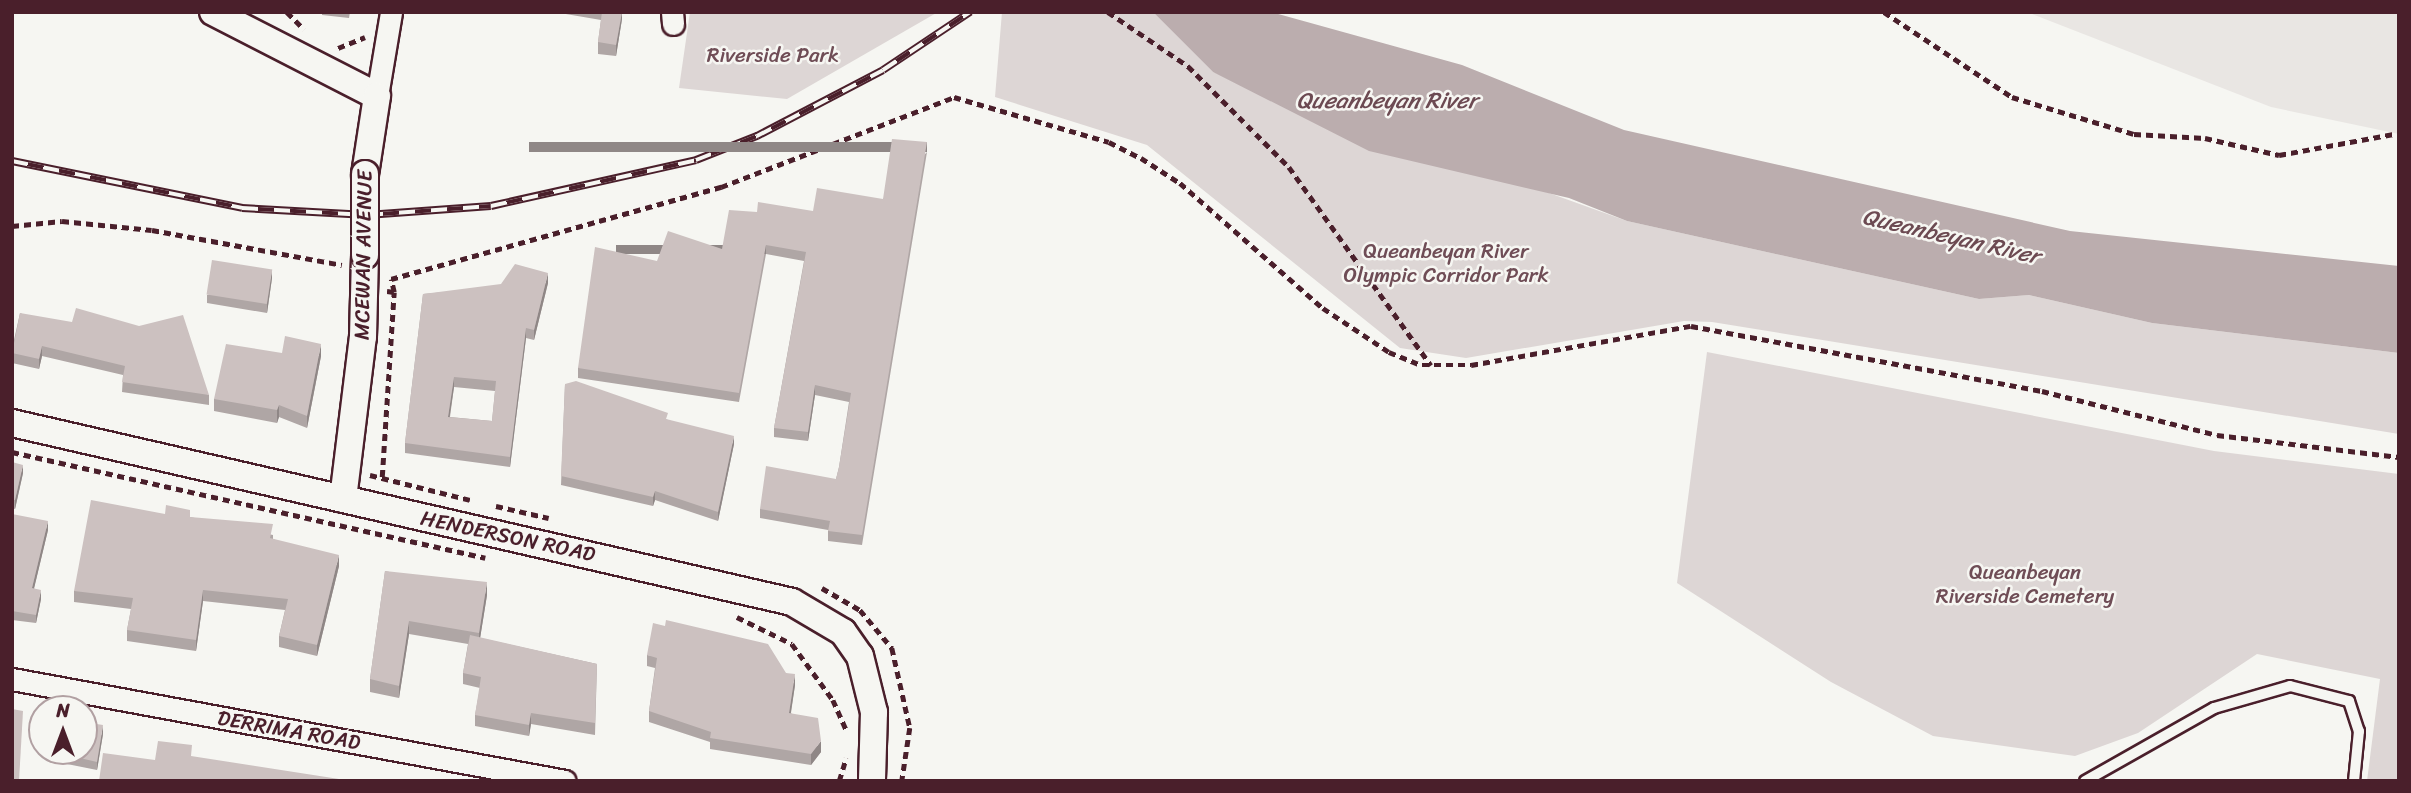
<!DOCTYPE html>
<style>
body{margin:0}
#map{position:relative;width:2411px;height:793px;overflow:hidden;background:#f6f6f2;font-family:Sriracha,sans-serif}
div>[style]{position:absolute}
.built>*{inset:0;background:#e9e6e3}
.green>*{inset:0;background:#ddd6d5}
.water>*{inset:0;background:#bbadae}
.path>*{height:4.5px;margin-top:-2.25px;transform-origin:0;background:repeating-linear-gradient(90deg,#4a1f2b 0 7px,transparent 0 12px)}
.roads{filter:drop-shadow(2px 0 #4a1f2b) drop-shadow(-2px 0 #4a1f2b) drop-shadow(0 2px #4a1f2b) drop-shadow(0 -2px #4a1f2b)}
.service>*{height:10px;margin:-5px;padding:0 5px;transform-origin:5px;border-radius:5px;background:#f6f6f2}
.minor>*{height:21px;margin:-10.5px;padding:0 10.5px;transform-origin:10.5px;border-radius:10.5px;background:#f6f6f2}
.tertiary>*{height:26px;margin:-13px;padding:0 13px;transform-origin:13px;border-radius:13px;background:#f6f6f2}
.rail>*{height:8px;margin-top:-4px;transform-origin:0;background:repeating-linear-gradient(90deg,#f6f6f2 0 16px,#4a1f2b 0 32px);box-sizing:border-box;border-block:2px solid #4a1f2b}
.bridges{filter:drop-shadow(2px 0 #4a1f2b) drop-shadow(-2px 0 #4a1f2b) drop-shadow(0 2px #4a1f2b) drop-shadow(0 -2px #4a1f2b)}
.tertiary-bridge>*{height:26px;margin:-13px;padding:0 13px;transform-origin:13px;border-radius:13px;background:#f6f6f2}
.wall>*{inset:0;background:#afa6a5}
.shaded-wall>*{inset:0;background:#8f8786;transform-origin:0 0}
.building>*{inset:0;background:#ccc1c0;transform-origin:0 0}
span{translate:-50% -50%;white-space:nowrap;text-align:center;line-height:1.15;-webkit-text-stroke:5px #f6f6f2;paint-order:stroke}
.park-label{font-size:21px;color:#6f4d56}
.street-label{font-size:21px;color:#4a1f2b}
.water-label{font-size:23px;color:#6c4a52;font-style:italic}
.frame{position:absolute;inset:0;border:14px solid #4a1f2b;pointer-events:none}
.north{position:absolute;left:28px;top:695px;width:70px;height:70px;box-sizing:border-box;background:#f6f6f2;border:2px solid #b1a0a2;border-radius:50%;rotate:0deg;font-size:19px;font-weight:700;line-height:28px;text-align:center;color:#4a1f2b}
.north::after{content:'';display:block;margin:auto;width:24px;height:32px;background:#4a1f2b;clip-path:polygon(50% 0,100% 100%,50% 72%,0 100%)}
</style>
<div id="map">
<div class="built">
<div style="clip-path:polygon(2027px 12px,2399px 12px,2399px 134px,2271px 107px)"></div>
</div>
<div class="green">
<div style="clip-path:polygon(690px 12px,938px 12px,787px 99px,679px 88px)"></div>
<div style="clip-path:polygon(1002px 12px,1153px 12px,1213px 72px,1627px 221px,1979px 299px,2029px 295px,2152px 323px,2399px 353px,2399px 434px,1712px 322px,1684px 321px,1466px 358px,1400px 348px,1147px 145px,995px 97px)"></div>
<div style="clip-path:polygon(1707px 352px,2214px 451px,2399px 474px,2399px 781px,2367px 781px,2380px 679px,2257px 654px,2138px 733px,2075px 756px,1933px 736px,1831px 682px,1677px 583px)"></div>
</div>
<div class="water">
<div style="clip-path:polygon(1153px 12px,1271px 12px,1462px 65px,1624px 130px,2070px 231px,2399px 266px,2399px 353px,2152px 323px,2029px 295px,1979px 299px,1627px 221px,1569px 198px,1369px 151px,1213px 72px)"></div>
</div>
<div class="path">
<div style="left:287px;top:12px;width:24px;rotate:45deg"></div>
<div style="left:1108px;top:12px;width:97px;rotate:34deg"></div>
<div style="left:1188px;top:66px;width:143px;rotate:45deg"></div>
<div style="left:1289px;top:167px;width:244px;rotate:54.4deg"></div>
<div style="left:1884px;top:12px;width:154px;rotate:33.6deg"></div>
<div style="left:2012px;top:97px;width:127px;rotate:16.9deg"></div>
<div style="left:2134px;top:134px;width:71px;rotate:3.2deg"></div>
<div style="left:2205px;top:138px;width:76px;rotate:12.9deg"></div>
<div style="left:2279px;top:155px;width:122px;rotate:-10.4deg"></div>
<div style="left:338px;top:48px;width:29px;rotate:-22deg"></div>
<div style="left:12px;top:226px;width:50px;rotate:-5.7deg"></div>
<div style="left:62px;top:221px;width:90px;rotate:5.7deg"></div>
<div style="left:152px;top:230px;width:193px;rotate:10.4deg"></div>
<div style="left:387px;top:291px;width:7px;rotate:8deg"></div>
<div style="left:394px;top:292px;width:13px;rotate:-103deg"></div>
<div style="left:391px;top:279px;width:343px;rotate:-15.6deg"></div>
<div style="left:721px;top:187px;width:250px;rotate:-21.1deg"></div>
<div style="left:954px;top:97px;width:161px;rotate:16.2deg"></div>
<div style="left:1109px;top:142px;width:36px;rotate:27deg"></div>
<div style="left:1141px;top:158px;width:46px;rotate:32.7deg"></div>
<div style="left:1180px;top:183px;width:190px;rotate:41.2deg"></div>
<div style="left:1323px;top:308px;width:79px;rotate:33.7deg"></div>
<div style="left:1389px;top:352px;width:35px;rotate:22deg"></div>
<div style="left:1422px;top:365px;width:49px"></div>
<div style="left:1471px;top:365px;width:223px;rotate:-10.1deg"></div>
<div style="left:1691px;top:326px;width:357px;rotate:10.5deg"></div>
<div style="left:2042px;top:391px;width:180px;rotate:14.1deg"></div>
<div style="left:2217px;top:435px;width:183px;rotate:6.9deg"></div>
<div style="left:12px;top:452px;width:485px;rotate:12.6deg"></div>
<div style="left:370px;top:475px;width:103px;rotate:14deg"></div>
<div style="left:382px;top:477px;width:185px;rotate:-86.3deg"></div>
<div style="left:496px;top:506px;width:54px;rotate:12.8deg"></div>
<div style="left:822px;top:588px;width:44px;rotate:30.1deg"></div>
<div style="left:860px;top:610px;width:50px;rotate:49.9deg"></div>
<div style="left:892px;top:648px;width:82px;rotate:77.3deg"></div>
<div style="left:910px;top:728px;width:54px;rotate:98.6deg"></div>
<div style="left:737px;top:617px;width:61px;rotate:26.1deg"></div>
<div style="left:792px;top:644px;width:69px;rotate:53.8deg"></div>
<div style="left:833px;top:700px;width:35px;rotate:66deg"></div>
<div style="left:839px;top:781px;width:24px;rotate:-73deg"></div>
</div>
<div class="roads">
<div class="service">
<div style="left:2085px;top:781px;width:148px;rotate:-29.5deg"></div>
<div style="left:2214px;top:708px;width:79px;rotate:-16.1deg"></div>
<div style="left:2290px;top:686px;width:61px;rotate:14.3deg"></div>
<div style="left:2349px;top:701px;width:32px;rotate:72deg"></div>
<div style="left:2359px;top:731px;width:50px;rotate:95.7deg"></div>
</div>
<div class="minor">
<div style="left:672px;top:12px;width:12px;rotate:85deg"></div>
<div style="left:377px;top:96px;width:85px;rotate:-80.5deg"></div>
<div style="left:12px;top:679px;width:562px;rotate:10.45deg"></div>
</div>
<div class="tertiary">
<div style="left:213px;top:12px;width:184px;rotate:27.1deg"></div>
<div style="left:377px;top:96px;width:79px;rotate:98.7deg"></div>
<div style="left:12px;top:423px;width:800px;rotate:12.92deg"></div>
<div style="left:792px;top:602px;width:59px;rotate:30.5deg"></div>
<div style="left:843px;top:632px;width:29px;rotate:55deg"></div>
<div style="left:860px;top:656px;width:58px;rotate:76deg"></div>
<div style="left:874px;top:712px;width:69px;rotate:91.7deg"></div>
<div style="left:343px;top:499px;width:163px;rotate:-83deg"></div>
<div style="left:363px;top:337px;width:82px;rotate:-88.6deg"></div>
</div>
</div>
<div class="rail">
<div style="left:12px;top:161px;width:235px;rotate:11.5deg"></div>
<div style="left:242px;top:208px;width:125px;rotate:3.2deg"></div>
<div style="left:367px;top:215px;width:124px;rotate:-4.2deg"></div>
<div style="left:491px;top:206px;width:210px;rotate:-12.6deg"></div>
<div style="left:696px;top:160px;width:66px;rotate:-21.5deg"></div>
<div style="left:757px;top:136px;width:142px;rotate:-27.6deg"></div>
<div style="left:883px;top:70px;width:105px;rotate:-33.7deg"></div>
</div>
<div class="bridges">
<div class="tertiary-bridge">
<div style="left:365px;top:174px;width:81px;rotate:90deg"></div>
</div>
</div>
<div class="wall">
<div style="clip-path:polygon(322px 12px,350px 12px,349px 18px,322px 15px)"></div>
<div style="clip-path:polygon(554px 12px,622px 12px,622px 19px,616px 56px,598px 54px,598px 42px,601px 20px)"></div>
<div style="clip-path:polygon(927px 152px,862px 545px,828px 541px,828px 530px,760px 518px,760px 509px,836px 479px,839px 467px,849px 402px,815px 395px,808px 441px,774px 437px,774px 428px,804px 261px,766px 254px,739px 402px,578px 378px,578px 368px,657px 261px,722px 249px,757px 212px,813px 211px,883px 199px)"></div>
<div style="clip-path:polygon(272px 278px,267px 313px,207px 303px,207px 295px)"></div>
<div style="clip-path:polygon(evenodd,548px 283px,534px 340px,526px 338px,510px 467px,405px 453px,405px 443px,423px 294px,548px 283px,454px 387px,495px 391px,492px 421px,450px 417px,454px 387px)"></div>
<div style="clip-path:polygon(20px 313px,209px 395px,209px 405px,122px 392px,123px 375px,42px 356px,39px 369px,12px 363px,12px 349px)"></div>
<div style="clip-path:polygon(282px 353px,321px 356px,307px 428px,279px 417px,277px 423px,214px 411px,214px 399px)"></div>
<div style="clip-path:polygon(565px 384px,668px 420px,734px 444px,718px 521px,655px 500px,653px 506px,561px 485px)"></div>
<div style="clip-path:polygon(12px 462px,23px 473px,15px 509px,12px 508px)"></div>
<div style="clip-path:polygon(12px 514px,48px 530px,34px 588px,41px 599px,36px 623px,12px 620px)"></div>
<div style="clip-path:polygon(165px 514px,190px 517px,273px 535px,273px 539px,339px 566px,317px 656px,279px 647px,279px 636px,285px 610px,203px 601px,196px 651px,127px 641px,127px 630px,131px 609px,74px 602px,74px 591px)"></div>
<div style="clip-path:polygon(385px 571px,487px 595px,480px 638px,597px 664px,595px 735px,531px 724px,529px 736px,475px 726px,475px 715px,480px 688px,463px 684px,463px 673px,468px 644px,409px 634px,399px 698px,370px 692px,370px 679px)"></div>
<div style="clip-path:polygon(647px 655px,786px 673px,795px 685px,791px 713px,821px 752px,811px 765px,710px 749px,710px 742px,649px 722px,649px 711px,655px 668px,647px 666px)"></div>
<div style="clip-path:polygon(103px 734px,97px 770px,67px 764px,67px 755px)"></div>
</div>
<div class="shaded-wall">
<div style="clip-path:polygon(622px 12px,622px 19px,616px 56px,616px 45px)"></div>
<div style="left:927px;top:142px;width:10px;height:398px;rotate:90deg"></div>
<div style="left:766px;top:245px;width:9px;height:150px;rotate:90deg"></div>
<div style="clip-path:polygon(272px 269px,272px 278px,267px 313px,267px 304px)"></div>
<div style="clip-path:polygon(548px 273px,548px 283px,534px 340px,534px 330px)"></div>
<div style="clip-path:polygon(526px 328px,526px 338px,510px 467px,510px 457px)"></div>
<div style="clip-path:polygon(321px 344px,321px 356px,307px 428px,307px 416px)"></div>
<div style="clip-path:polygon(42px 346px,42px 356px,39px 369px,39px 359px)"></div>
<div style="clip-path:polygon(454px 377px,454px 387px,448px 427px,448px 417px)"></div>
<div style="clip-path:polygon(815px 385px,815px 395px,808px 441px,808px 432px)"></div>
<div style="clip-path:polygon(279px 405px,279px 417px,277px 423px,277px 410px)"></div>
<div style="clip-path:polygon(734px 436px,734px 444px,718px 521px,718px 512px)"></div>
<div style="clip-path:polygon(23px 465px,23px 473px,15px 509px,15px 500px)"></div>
<div style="clip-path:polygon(655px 491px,655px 500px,653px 506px,653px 497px)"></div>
<div style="clip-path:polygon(48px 521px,48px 530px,32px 597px,32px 588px)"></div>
<div style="clip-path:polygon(339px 555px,339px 566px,317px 656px,317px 645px)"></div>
<div style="clip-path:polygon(487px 582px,487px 595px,479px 645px,479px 633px)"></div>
<div style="clip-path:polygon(41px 590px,41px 599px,36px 623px,36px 615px)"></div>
<div style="clip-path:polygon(203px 590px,203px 601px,196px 651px,196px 640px)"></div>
<div style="clip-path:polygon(409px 621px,409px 634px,399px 698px,399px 686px)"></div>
<div style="clip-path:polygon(795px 674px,795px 685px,789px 724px,789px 713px)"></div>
<div style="clip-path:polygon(531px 713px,531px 724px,529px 736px,529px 725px)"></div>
<div style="clip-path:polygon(103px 725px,103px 734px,97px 770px,97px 762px)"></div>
<div style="clip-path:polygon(821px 741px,821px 752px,811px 765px,811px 754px)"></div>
</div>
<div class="building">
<div style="clip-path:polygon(602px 12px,622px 12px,616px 45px,598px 42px)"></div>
<div style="clip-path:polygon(892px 139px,927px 142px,862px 535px,828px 531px,830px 521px,760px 509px,766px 466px,836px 479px,839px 467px,851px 393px,815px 385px,808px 432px,774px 428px,806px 252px,766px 245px,739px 393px,578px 368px,595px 247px,657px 261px,668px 231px,722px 249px,729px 210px,757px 212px,758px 202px,813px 211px,817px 188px,883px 199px)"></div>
<div style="left:212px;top:260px;width:61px;height:35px;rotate:9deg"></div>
<div style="clip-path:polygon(evenodd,515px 264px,548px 273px,534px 330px,526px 328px,510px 457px,405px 443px,423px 294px,501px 284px,515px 264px,454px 377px,496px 381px,492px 421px,448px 417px,454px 377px)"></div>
<div style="clip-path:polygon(76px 308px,139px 326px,183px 315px,209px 395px,122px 382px,125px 366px,42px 346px,39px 359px,12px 353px,20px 313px,72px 322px)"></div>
<div style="clip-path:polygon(285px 336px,321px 344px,307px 416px,279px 405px,277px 410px,214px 399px,226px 344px,282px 353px)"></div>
<div style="clip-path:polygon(576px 381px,668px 413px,666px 419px,734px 436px,718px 512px,655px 491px,653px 497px,561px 476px,565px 384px)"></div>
<div style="clip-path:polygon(12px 462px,23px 465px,15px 500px,12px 500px)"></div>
<div style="clip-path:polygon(91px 500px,165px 514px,166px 505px,190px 510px,190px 517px,273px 524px,270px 538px,339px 555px,317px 645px,279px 636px,288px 599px,203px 590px,196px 640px,127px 630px,133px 598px,74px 591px)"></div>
<div style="clip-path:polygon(12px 514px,48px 521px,32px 588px,41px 590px,36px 615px,12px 611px)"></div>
<div style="clip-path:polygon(385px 571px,487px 582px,479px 633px,409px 621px,399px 686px,370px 679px)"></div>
<div style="clip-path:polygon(666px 620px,768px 644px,786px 673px,795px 674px,789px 713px,818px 718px,821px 741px,811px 754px,710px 738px,711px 732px,649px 711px,657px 658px,647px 655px,653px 623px,665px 626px)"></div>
<div style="clip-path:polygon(470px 635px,597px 664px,595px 723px,531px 713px,529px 725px,475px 715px,481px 677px,463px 673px)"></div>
<div style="clip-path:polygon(12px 709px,23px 711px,19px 781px,12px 781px)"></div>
<div style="clip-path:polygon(84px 722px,103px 725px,97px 762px,67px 755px,68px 751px,84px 751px)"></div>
<div style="clip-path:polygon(158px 741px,192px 745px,191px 756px,339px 779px,339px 781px,99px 781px,103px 753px,155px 760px)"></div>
</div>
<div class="park-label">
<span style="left:773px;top:55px">Riverside Park</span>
<span style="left:1446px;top:263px">Queanbeyan River<br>Olympic Corridor Park</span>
<span style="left:2025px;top:584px">Queanbeyan<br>Riverside Cemetery</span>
</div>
<div class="street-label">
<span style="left:363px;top:255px;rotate:-89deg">MCEWAN AVENUE</span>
<span style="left:508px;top:536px;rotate:12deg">HENDERSON ROAD</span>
<span style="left:289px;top:730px;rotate:10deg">DERRIMA ROAD</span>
</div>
<div class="water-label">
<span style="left:1387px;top:101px">Queanbeyan River</span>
<span style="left:1951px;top:237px;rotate:13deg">Queanbeyan River</span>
</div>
<div class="frame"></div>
<div class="north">N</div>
</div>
